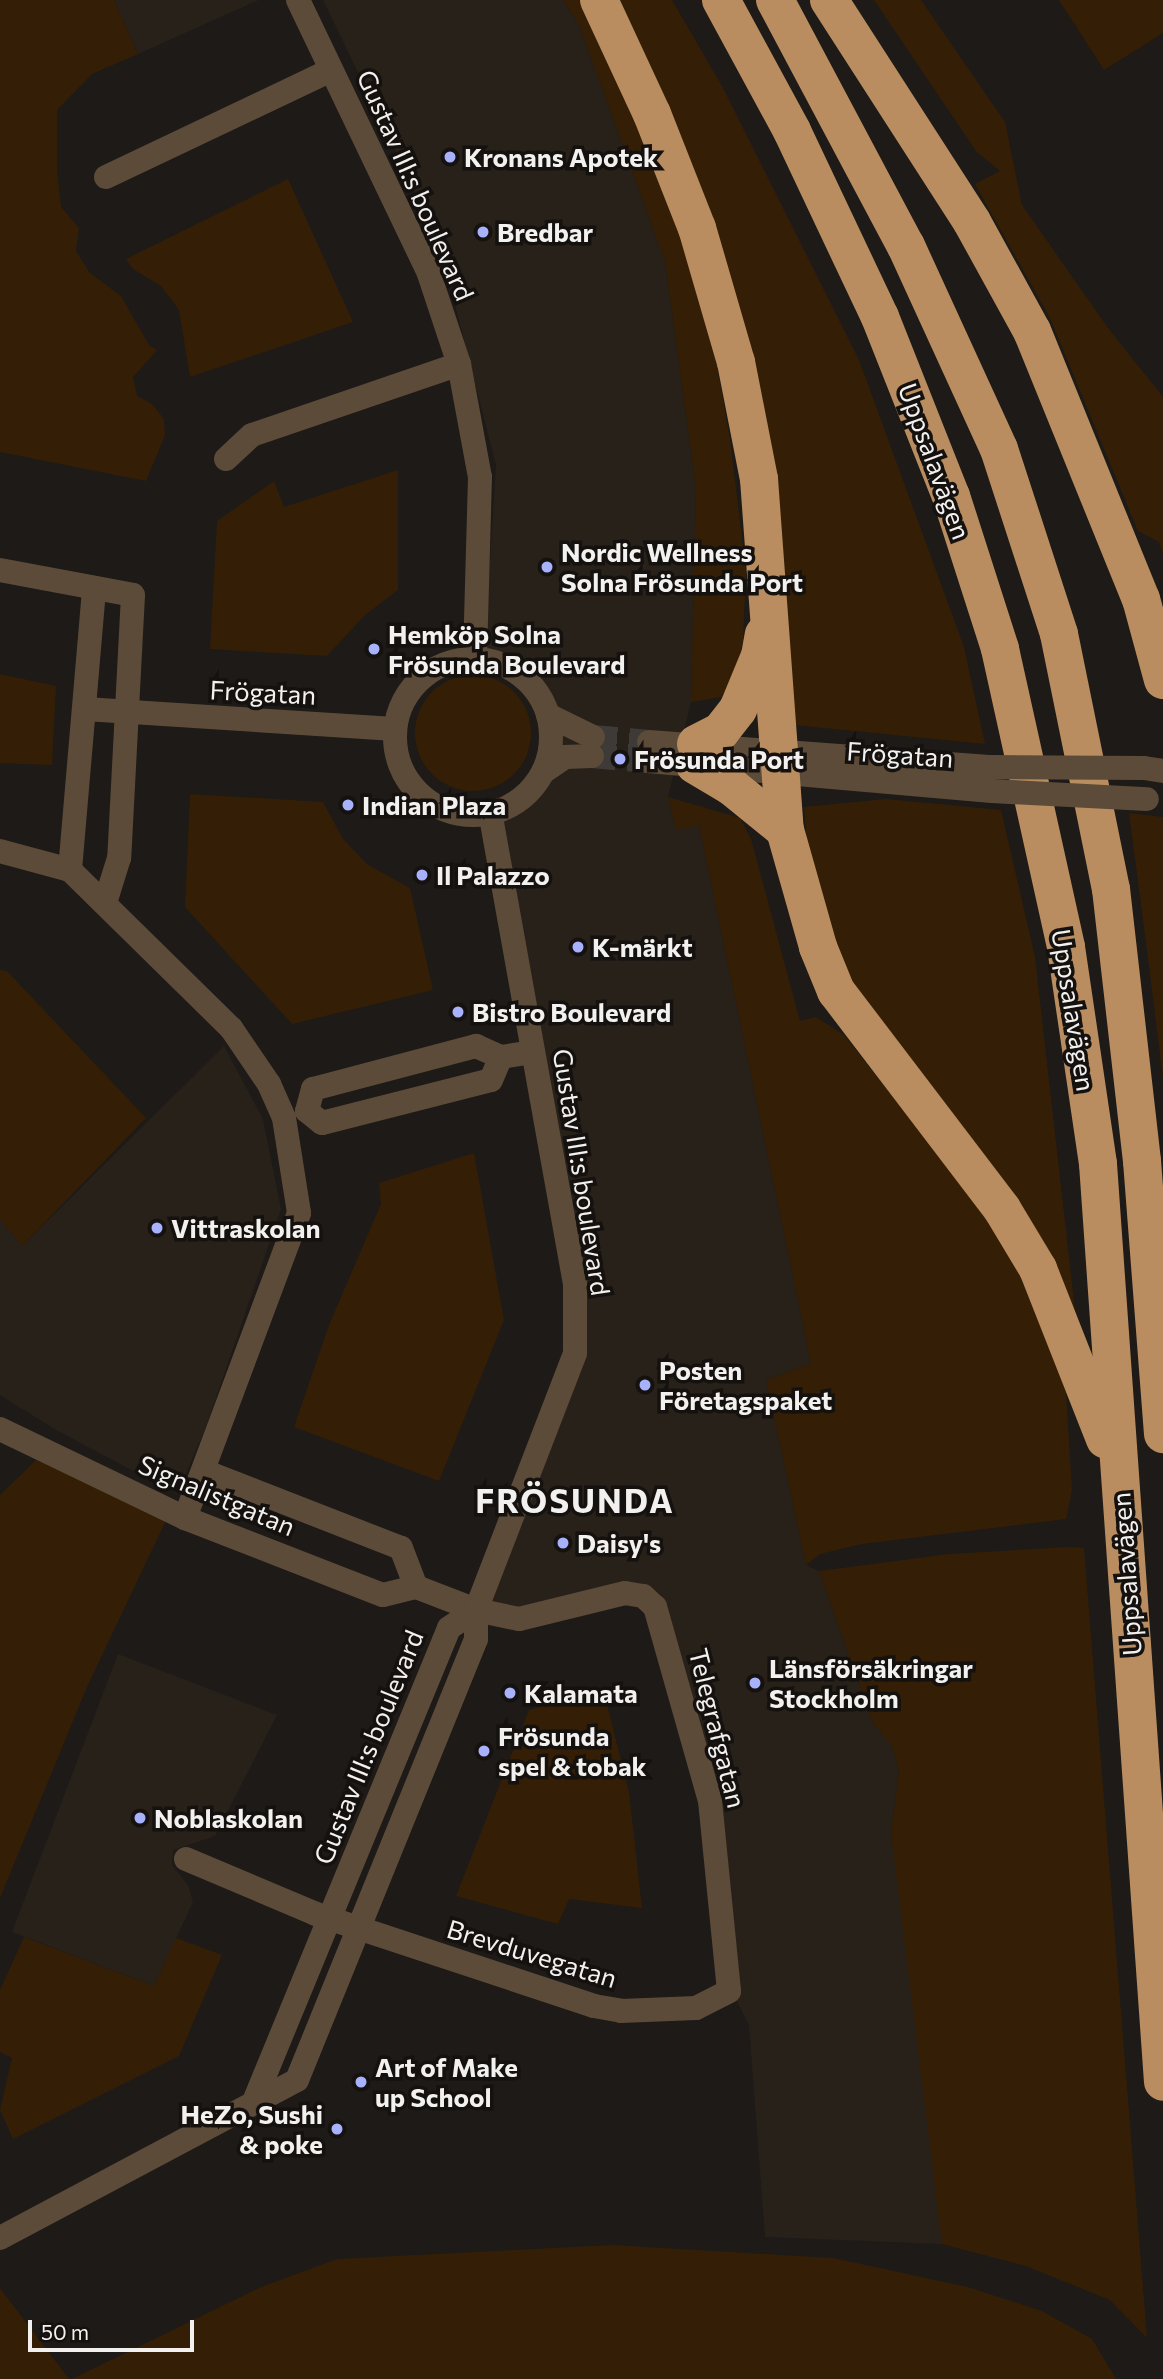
<!DOCTYPE html>
<meta charset="utf-8">
<style>
body{margin:0}
#map{position:relative;width:1163px;height:2379px;overflow:hidden;background:#1d1a17;font-family:Commissioner,sans-serif}
div>[style]{position:absolute}
.built>*{inset:0;background:#28211a}
.green>*{inset:0;background:#341f06}
.round{border-radius:50%}
.street-tunnel>*{height:24px;margin-top:-12px;transform-origin:0;background:repeating-linear-gradient(90deg,#3d3a37 0 24px,transparent 0 36px)}
.street>*{height:24px;margin:-12px;padding:0 12px;transform-origin:12px;border-radius:12px;background:#5c4b39}
.street>.ring{margin:-12px;padding:0;box-sizing:content-box;background:none;border:24px solid #5c4b39;border-radius:50%}
.highway>*{height:38px;margin:-19px;padding:0 19px;transform-origin:19px;border-radius:19px;background:#b98d5f}
.street-bridge>*{height:24px;margin:-12px;padding:0 12px;transform-origin:12px;border-radius:12px;background:#5c4b39}
.dots>*{width:19px;height:19px;translate:-50% -50%;box-sizing:border-box;border:4px solid #14110f;border-radius:50%}
span{translate:-50% -50%;white-space:nowrap;text-align:center;line-height:1.15;-webkit-text-stroke:7px #14110f;paint-order:stroke}
.poi-label{font-size:26px;color:#f3f1ef;font-weight:700}
.left{translate:0 -50%;text-align:left}
.right{translate:-100% -50%;text-align:right}
.street-label{font-size:26px;color:#f3f1ef}
.district-label{font-size:33px;color:#f3f1ef;font-weight:700;letter-spacing:2px}
.scale{position:absolute;left:28px;top:2320px;width:166px;height:32px;box-sizing:border-box;border:4px solid #f3f1ef;border-top:0;padding-left:9px;font-size:21px;line-height:24px;white-space:nowrap;color:#f3f1ef;-webkit-text-stroke:5px #14110f;paint-order:stroke}
</style>
<div id="map">
<div class="built">
<div style="clip-path:polygon(114px 0,259px 0,138px 54px)"></div>
<div style="clip-path:polygon(323px 0,563px 0,579px 25px,665px 261px,696px 489px,691px 702px,668px 797px,676px 829px,699px 825px,811px 1363px,766px 1380px,806px 1565px,819px 1571px,873px 1723px,892px 1746px,899px 1771px,891px 1832px,927px 2095px,942px 2244px,765px 2237px,749px 2025px,732px 1992px,712px 1801px,644px 1594px,519px 1617px,478px 1608px,577px 1353px,493px 814px,525px 798px,545px 772px,554px 740px,542px 695px,523px 673px,484px 657px,496px 465px,438px 238px)"></div>
<div style="clip-path:polygon(224px 1046px,263px 1119px,281px 1209px,206px 1427px,177px 1494px,56px 1430px,0 1395px,0 1219px,22px 1246px)"></div>
<div style="clip-path:polygon(118px 1654px,277px 1715px,215px 1836px,173px 1850px,172px 1865px,188px 1885px,193px 1902px,154px 1986px,12px 1932px)"></div>
</div>
<div class="green">
<div style="clip-path:polygon(0 0,114px 0,138px 54px,92px 74px,57px 110px,57px 170px,61px 207px,79px 228px,76px 251px,90px 273px,121px 296px,149px 345px,157px 350px,133px 377px,137px 396px,152px 404px,164px 419px,165px 435px,146px 481px,0 452px)"></div>
<div style="clip-path:polygon(563px 0,579px 0,644px 127px,709px 322px,730px 439px,746px 571px,743px 640px,738px 669px,721px 697px,691px 702px,696px 489px,665px 261px,579px 25px)"></div>
<div style="clip-path:polygon(614px 0,672px 0,723px 88px,859px 360px,964px 647px,985px 744px,794px 725px,782px 538px)"></div>
<div style="clip-path:polygon(874px 0,921px 0,1005px 122px,1022px 205px,1108px 328px,1163px 397px,1163px 555px,1159px 542px,1138px 531px,1050px 318px,975px 184px,1000px 171px,976px 151px)"></div>
<div style="clip-path:polygon(1059px 0,1163px 0,1163px 33px,1104px 70px)"></div>
<div style="clip-path:polygon(288px 179px,353px 322px,190px 377px,179px 310px,161px 286px,133px 269px,126px 259px)"></div>
<div style="clip-path:polygon(398px 470px,398px 590px,365px 615px,327px 656px,210px 649px,217px 521px,274px 481px,284px 507px)"></div>
<div style="clip-path:polygon(0 674px,56px 686px,52px 765px,0 763px)"></div>
<div class="round" style="left:415px;top:675px;width:116px;height:116px"></div>
<div style="clip-path:polygon(190px 794px,323px 802px,343px 839px,368px 865px,410px 888px,433px 990px,292px 1024px,185px 907px)"></div>
<div style="clip-path:polygon(668px 797px,740px 818px,751px 839px,800px 1021px,816px 1017px,844px 1035px,1001px 1234px,1036px 1297px,1066px 1393px,1072px 1490px,1066px 1519px,862px 1544px,820px 1554px,806px 1565px,766px 1380px,811px 1363px,699px 825px,676px 830px)"></div>
<div style="clip-path:polygon(886px 799px,1001px 810px,1035px 957px,1077px 1328px,868px 1014px,832px 949px,808px 853px,804px 807px)"></div>
<div style="clip-path:polygon(1129px 813px,1163px 817px,1163px 1079px,1149px 966px)"></div>
<div style="clip-path:polygon(0 970px,7px 971px,146px 1118px,22px 1246px,0 1219px)"></div>
<div style="clip-path:polygon(474px 1153px,504px 1320px,439px 1481px,294px 1427px,329px 1325px,381px 1204px,379px 1183px)"></div>
<div style="clip-path:polygon(36px 1460px,169px 1514px,87px 1687px,0 1898px,0 1495px)"></div>
<div style="clip-path:polygon(1068px 1547px,1084px 1548px,1147px 2338px,1110px 2300px,1026px 2266px,942px 2244px,891px 1832px,899px 1771px,892px 1746px,873px 1723px,819px 1571px,949px 1554px)"></div>
<div style="clip-path:polygon(603px 1689px,629px 1792px,642px 1908px,569px 1899px,558px 1924px,456px 1896px,529px 1710px)"></div>
<div style="clip-path:polygon(24px 1937px,154px 1986px,176px 1938px,222px 1955px,179px 2056px,13px 2139px,0 2110px,12px 2058px,0 2052px,0 1990px)"></div>
<div style="clip-path:polygon(613px 2245px,833px 2258px,968px 2287px,1042px 2311px,1092px 2339px,1116px 2379px,72px 2379px,261px 2287px,337px 2259px)"></div>
<div style="clip-path:polygon(0 2288px,69px 2379px,0 2379px)"></div>
</div>
<div class="street-tunnel">
<div style="left:593px;top:737px;width:56px;rotate:5.1deg"></div>
<div style="left:592px;top:756px;width:56px;rotate:5.1deg"></div>
</div>
<div class="street">
<div style="left:298px;top:0;width:304px;rotate:64.4deg"></div>
<div style="left:429px;top:274px;width:95px;rotate:71.6deg"></div>
<div style="left:459px;top:364px;width:115px;rotate:79.5deg"></div>
<div style="left:480px;top:477px;width:181px;rotate:91.6deg"></div>
<div style="left:106px;top:177px;width:249px;rotate:-25.4deg"></div>
<div style="left:226px;top:459px;width:35px;rotate:-43deg"></div>
<div style="left:252px;top:435px;width:219px;rotate:-18.9deg"></div>
<div style="left:0;top:570px;width:135px;rotate:10.6deg"></div>
<div style="left:133px;top:595px;width:263px;rotate:93deg"></div>
<div style="left:119px;top:858px;width:47px;rotate:107.3deg"></div>
<div class="ring" style="left:395px;top:659px;width:132px;height:132px"></div>
<div style="left:85px;top:709px;width:310px;rotate:3.7deg"></div>
<div style="left:548px;top:715px;width:50px;rotate:26.1deg"></div>
<div style="left:649px;top:742px;width:341px;rotate:4.2deg"></div>
<div style="left:648px;top:761px;width:345px;rotate:5deg"></div>
<div style="left:1144px;top:768px;width:19px;rotate:9deg"></div>
<div style="left:543px;top:772px;width:27px;rotate:-34deg"></div>
<div style="left:565px;top:757px;width:27px;rotate:-2deg"></div>
<div style="left:0;top:851px;width:73px;rotate:15.2deg"></div>
<div style="left:70px;top:870px;width:226px;rotate:44.5deg"></div>
<div style="left:231px;top:1028px;width:68px;rotate:55.8deg"></div>
<div style="left:269px;top:1084px;width:37px;rotate:66deg"></div>
<div style="left:284px;top:1118px;width:96px;rotate:81deg"></div>
<div style="left:299px;top:1213px;width:326px;rotate:110.5deg"></div>
<div style="left:70px;top:870px;width:281px;rotate:-85.1deg"></div>
<div style="left:307px;top:1111px;width:23px;rotate:-75deg"></div>
<div style="left:313px;top:1089px;width:169px;rotate:-14.8deg"></div>
<div style="left:476px;top:1046px;width:27px;rotate:24deg"></div>
<div style="left:501px;top:1057px;width:31px;rotate:-9deg"></div>
<div style="left:307px;top:1111px;width:19px;rotate:39deg"></div>
<div style="left:322px;top:1123px;width:174px;rotate:-14.3deg"></div>
<div style="left:491px;top:1080px;width:25px;rotate:-67deg"></div>
<div style="left:0;top:1429px;width:205px;rotate:25.7deg"></div>
<div style="left:185px;top:1518px;width:212px;rotate:21.3deg"></div>
<div style="left:383px;top:1595px;width:34px;rotate:-14deg"></div>
<div style="left:416px;top:1587px;width:42px;rotate:-111deg"></div>
<div style="left:401px;top:1548px;width:212px;rotate:-158.7deg"></div>
<div style="left:186px;top:1859px;width:141px;rotate:22.9deg"></div>
<div style="left:316px;top:1914px;width:293px;rotate:18.3deg"></div>
<div style="left:594px;top:2006px;width:27px;rotate:10deg"></div>
<div style="left:621px;top:2011px;width:75px;rotate:-2.3deg"></div>
<div style="left:696px;top:2008px;width:37px;rotate:-27deg"></div>
<div style="left:729px;top:1991px;width:191px;rotate:-95.7deg"></div>
<div style="left:710px;top:1801px;width:202px;rotate:-105.8deg"></div>
<div style="left:655px;top:1607px;width:16px;rotate:-137deg"></div>
<div style="left:643px;top:1596px;width:18px;rotate:-171deg"></div>
<div style="left:625px;top:1593px;width:109px;rotate:166.2deg"></div>
<div style="left:519px;top:1619px;width:44px;rotate:-168.2deg"></div>
<div style="left:476px;top:1610px;width:64px;rotate:-159deg"></div>
<div style="left:255px;top:2099px;width:509px;rotate:-67.61deg"></div>
<div style="left:449px;top:1628px;width:32px;rotate:-34deg"></div>
<div style="left:0;top:2238px;width:336px;rotate:-28deg"></div>
<div style="left:297px;top:2080px;width:476px;rotate:-67.9deg"></div>
<div style="left:476px;top:1639px;width:29px;rotate:-90deg"></div>
<div style="left:476px;top:1610px;width:275px;rotate:-68.9deg"></div>
<div style="left:575px;top:1353px;width:69px;rotate:-90deg"></div>
<div style="left:575px;top:1284px;width:479px;rotate:-100.2deg"></div>
</div>
<div class="highway">
<div style="left:599px;top:0;width:126px;rotate:65.1deg"></div>
<div style="left:652px;top:114px;width:123px;rotate:68.5deg"></div>
<div style="left:697px;top:228px;width:140px;rotate:73.8deg"></div>
<div style="left:736px;top:362px;width:119px;rotate:78.9deg"></div>
<div style="left:759px;top:479px;width:352px;rotate:85.8deg"></div>
<div style="left:785px;top:830px;width:122px;rotate:74.2deg"></div>
<div style="left:818px;top:947px;width:48px;rotate:67.8deg"></div>
<div style="left:836px;top:991px;width:274px;rotate:52.7deg"></div>
<div style="left:1002px;top:1209px;width:70px;rotate:59deg"></div>
<div style="left:1038px;top:1269px;width:183px;rotate:68.5deg"></div>
<div style="left:721px;top:0;width:149px;rotate:61.5deg"></div>
<div style="left:792px;top:131px;width:206px;rotate:64.7deg"></div>
<div style="left:880px;top:317px;width:193px;rotate:68.4deg"></div>
<div style="left:951px;top:496px;width:161px;rotate:72.2deg"></div>
<div style="left:1000px;top:649px;width:305px;rotate:77.5deg"></div>
<div style="left:1066px;top:947px;width:219px;rotate:81.6deg"></div>
<div style="left:1098px;top:1164px;width:920px;rotate:85.95deg"></div>
<div style="left:775px;top:0;width:279px;rotate:62deg"></div>
<div style="left:906px;top:246px;width:223px;rotate:65.4deg"></div>
<div style="left:999px;top:449px;width:194px;rotate:72deg"></div>
<div style="left:1059px;top:634px;width:260px;rotate:78.5deg"></div>
<div style="left:1111px;top:889px;width:274px;rotate:83.5deg"></div>
<div style="left:1142px;top:1161px;width:274px;rotate:85.6deg"></div>
<div style="left:829px;top:0;width:264px;rotate:57.2deg"></div>
<div style="left:972px;top:222px;width:124px;rotate:61.2deg"></div>
<div style="left:1032px;top:331px;width:289px;rotate:67.9deg"></div>
<div style="left:1141px;top:599px;width:84px;rotate:74.8deg"></div>
<div style="left:696px;top:744px;width:28px;rotate:-27deg"></div>
<div style="left:721px;top:731px;width:28px;rotate:-52deg"></div>
<div style="left:738px;top:709px;width:57px;rotate:-67.5deg"></div>
<div style="left:760px;top:656px;width:22px;rotate:-80deg"></div>
<div style="left:695px;top:765px;width:43px;rotate:30.7deg"></div>
<div style="left:732px;top:787px;width:68px;rotate:39.1deg"></div>
</div>
<div class="street-bridge">
<div style="left:989px;top:767px;width:155px;rotate:0.4deg"></div>
<div style="left:992px;top:791px;width:155px;rotate:3deg"></div>
</div>
<div class="dots">
<div style="left:450px;top:157px;background:#a7b1fc"></div>
<div style="left:483px;top:232px;background:#a7b1fc"></div>
<div style="left:547px;top:567px;background:#a7b1fc"></div>
<div style="left:374px;top:649px;background:#a7b1fc"></div>
<div style="left:620px;top:759px;background:#a7b1fc"></div>
<div style="left:348px;top:805px;background:#a7b1fc"></div>
<div style="left:422px;top:875px;background:#a7b1fc"></div>
<div style="left:578px;top:947px;background:#a7b1fc"></div>
<div style="left:458px;top:1012px;background:#a7b1fc"></div>
<div style="left:157px;top:1228px;background:#a7b1fc"></div>
<div style="left:645px;top:1385px;background:#a7b1fc"></div>
<div style="left:563px;top:1543px;background:#a7b1fc"></div>
<div style="left:755px;top:1683px;background:#a7b1fc"></div>
<div style="left:510px;top:1693px;background:#a7b1fc"></div>
<div style="left:484px;top:1751px;background:#a7b1fc"></div>
<div style="left:140px;top:1818px;background:#a7b1fc"></div>
<div style="left:361px;top:2082px;background:#a7b1fc"></div>
<div style="left:337px;top:2129px;background:#a7b1fc"></div>
</div>
<div class="poi-label">
<span class="left" style="left:464px;top:157px">Kronans Apotek</span>
<span class="left" style="left:497px;top:232px">Bredbar</span>
<span class="left" style="left:561px;top:567px">Nordic Wellness<br>Solna Frösunda Port</span>
<span class="left" style="left:388px;top:649px">Hemköp Solna<br>Frösunda Boulevard</span>
<span class="left" style="left:634px;top:759px">Frösunda Port</span>
<span class="left" style="left:362px;top:805px">Indian Plaza</span>
<span class="left" style="left:436px;top:875px">Il Palazzo</span>
<span class="left" style="left:592px;top:947px">K-märkt</span>
<span class="left" style="left:472px;top:1012px">Bistro Boulevard</span>
<span class="left" style="left:171px;top:1228px">Vittraskolan</span>
<span class="left" style="left:659px;top:1385px">Posten<br>Företagspaket</span>
<span class="left" style="left:577px;top:1543px">Daisy's</span>
<span class="left" style="left:769px;top:1683px">Länsförsäkringar<br>Stockholm</span>
<span class="left" style="left:524px;top:1693px">Kalamata</span>
<span class="left" style="left:498px;top:1751px">Frösunda<br>spel &amp; tobak</span>
<span class="left" style="left:154px;top:1818px">Noblaskolan</span>
<span class="left" style="left:375px;top:2082px">Art of Make<br>up School</span>
<span class="right" style="left:323px;top:2129px">HeZo, Sushi<br>&amp; poke</span>
</div>
<div class="street-label">
<span style="left:416px;top:185px;rotate:66deg">Gustav III:s boulevard</span>
<span style="left:935px;top:461px;rotate:70deg">Uppsalavägen</span>
<span style="left:263px;top:692px;rotate:3deg">Frögatan</span>
<span style="left:900px;top:754px;rotate:4deg">Frögatan</span>
<span style="left:1074px;top:1010px;rotate:81deg">Uppsalavägen</span>
<span style="left:582px;top:1172px;rotate:81deg">Gustav III:s boulevard</span>
<span style="left:217px;top:1495px;rotate:23deg">Signalistgatan</span>
<span style="left:1126px;top:1574px;rotate:-94deg">Uppsalavägen</span>
<span style="left:718px;top:1728px;rotate:76deg">Telegrafgatan</span>
<span style="left:368px;top:1747px;rotate:-68deg">Gustav III:s boulevard</span>
<span style="left:532px;top:1953px;rotate:17deg">Brevduvegatan</span>
</div>
<div class="district-label">
<span style="left:575px;top:1500px">FRÖSUNDA</span>
</div>
<div class="scale">50 m</div>
</div>
